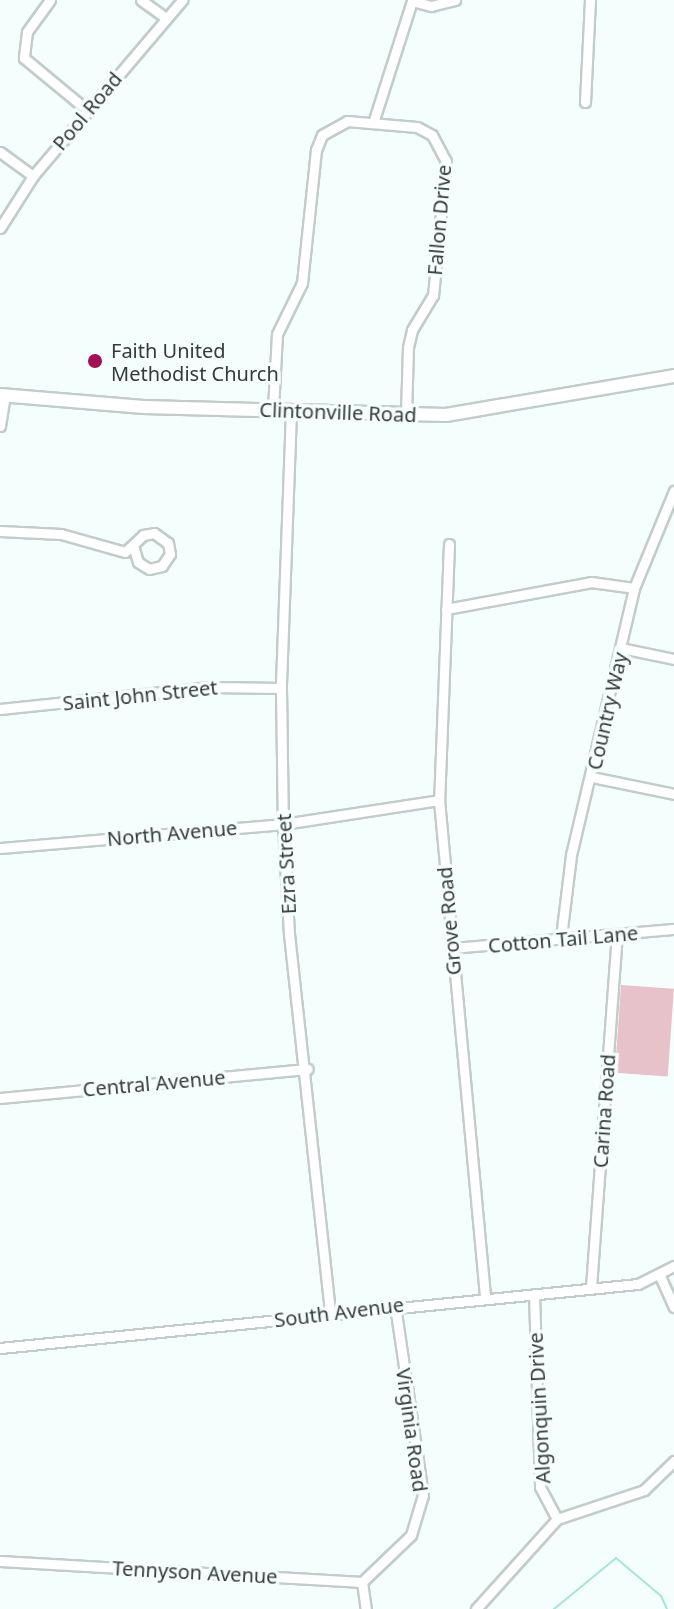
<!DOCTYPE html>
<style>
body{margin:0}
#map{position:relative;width:674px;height:1609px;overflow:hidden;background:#f4fefc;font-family:"Noto Sans",sans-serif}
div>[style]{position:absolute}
.green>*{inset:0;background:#e8c2cb;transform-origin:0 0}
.stream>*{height:2px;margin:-1px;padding:0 1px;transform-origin:1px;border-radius:1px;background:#a9e4d8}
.roads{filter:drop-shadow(2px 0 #c2ccca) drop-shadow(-2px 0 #c2ccca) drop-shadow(0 2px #c2ccca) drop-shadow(0 -2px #c2ccca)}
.minor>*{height:9px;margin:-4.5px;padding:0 4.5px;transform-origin:4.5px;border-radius:4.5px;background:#fff}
.major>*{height:12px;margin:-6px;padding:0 6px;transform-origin:6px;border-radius:6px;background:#fff}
.dots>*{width:22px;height:22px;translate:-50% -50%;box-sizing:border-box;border:4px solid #f4fefc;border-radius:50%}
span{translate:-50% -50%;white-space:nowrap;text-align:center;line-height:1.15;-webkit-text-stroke:7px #f4fefc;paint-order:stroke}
.street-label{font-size:20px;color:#363a39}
.poi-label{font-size:20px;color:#363a39}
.left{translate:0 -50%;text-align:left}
</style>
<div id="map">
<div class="green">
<div style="left:621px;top:985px;width:53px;height:88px;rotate:4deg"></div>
</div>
<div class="stream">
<div style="left:554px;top:1609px;width:80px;rotate:-39.4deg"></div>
<div style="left:616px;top:1558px;width:59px;rotate:40.2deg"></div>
<div style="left:661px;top:1596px;width:14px;rotate:65deg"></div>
</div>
<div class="roads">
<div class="minor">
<div style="left:50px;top:0;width:39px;rotate:126deg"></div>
<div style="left:27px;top:32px;width:26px;rotate:97deg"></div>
<div style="left:24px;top:58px;width:83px;rotate:39.6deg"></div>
<div style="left:141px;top:0;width:31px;rotate:36deg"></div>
<div style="left:585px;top:102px;width:102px;rotate:-87.2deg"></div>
<div style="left:373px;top:123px;width:128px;rotate:-72.3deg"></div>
<div style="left:412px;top:1px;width:20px;rotate:15deg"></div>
<div style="left:431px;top:6px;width:25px;rotate:-14deg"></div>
<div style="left:0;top:152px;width:41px;rotate:36deg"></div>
<div style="left:0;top:228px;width:62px;rotate:-57.6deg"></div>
<div style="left:33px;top:176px;width:231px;rotate:-49.7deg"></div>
<div style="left:273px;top:410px;width:76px;rotate:-87deg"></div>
<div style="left:277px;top:334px;width:57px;rotate:-63.9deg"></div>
<div style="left:302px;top:283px;width:134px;rotate:-84deg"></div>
<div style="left:316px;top:150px;width:16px;rotate:-68deg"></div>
<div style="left:322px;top:135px;width:29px;rotate:-29deg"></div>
<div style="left:347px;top:121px;width:70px;rotate:4.9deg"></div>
<div style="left:417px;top:127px;width:17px;rotate:28deg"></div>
<div style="left:432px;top:135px;width:30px;rotate:62deg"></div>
<div style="left:446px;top:161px;width:135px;rotate:95.5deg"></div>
<div style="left:433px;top:295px;width:41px;rotate:121deg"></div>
<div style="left:412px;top:330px;width:17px;rotate:103deg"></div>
<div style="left:408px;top:347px;width:68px;rotate:91.7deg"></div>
<div style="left:291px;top:411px;width:277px;rotate:92.1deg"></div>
<div style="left:281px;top:688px;width:136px;rotate:89.2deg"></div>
<div style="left:283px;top:824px;width:110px;rotate:86.9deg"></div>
<div style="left:289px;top:934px;width:382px;rotate:83.8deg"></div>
<div style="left:0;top:426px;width:30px;rotate:-81deg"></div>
<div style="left:0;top:531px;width:61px;rotate:2.8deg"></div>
<div style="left:61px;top:534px;width:66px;rotate:15.7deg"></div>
<div style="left:125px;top:552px;width:25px;rotate:-43deg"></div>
<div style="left:143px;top:535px;width:11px;rotate:-10deg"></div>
<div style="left:154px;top:533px;width:17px;rotate:36deg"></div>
<div style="left:168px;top:543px;width:11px;rotate:80deg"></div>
<div style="left:170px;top:554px;width:14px;rotate:124deg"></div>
<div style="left:162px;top:566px;width:13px;rotate:167deg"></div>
<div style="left:149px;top:569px;width:13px;rotate:-148deg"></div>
<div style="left:138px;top:562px;width:14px;rotate:-107deg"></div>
<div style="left:449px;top:544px;width:256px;rotate:92.2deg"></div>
<div style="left:439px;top:800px;width:499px;rotate:84.7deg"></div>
<div style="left:446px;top:609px;width:147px;rotate:-10.5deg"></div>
<div style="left:591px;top:582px;width:43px;rotate:7.9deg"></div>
<div style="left:621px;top:648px;width:54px;rotate:11.7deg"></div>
<div style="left:0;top:709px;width:211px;rotate:-6deg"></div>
<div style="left:210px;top:687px;width:71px;rotate:0.8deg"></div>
<div style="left:592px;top:777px;width:84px;rotate:11.7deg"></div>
<div style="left:0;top:848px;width:284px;rotate:-4.8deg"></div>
<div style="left:283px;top:824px;width:158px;rotate:-8.7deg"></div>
<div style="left:561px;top:937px;width:83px;rotate:-83deg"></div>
<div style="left:571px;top:855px;width:274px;rotate:-76.7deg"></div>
<div style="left:634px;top:588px;width:105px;rotate:-67.6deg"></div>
<div style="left:452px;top:948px;width:223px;rotate:-4.9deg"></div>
<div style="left:0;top:1098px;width:309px;rotate:-5.4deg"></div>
<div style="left:660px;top:1276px;width:34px;rotate:66deg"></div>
<div style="left:591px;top:1287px;width:354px;rotate:-85.8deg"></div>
<div style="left:534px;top:1294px;width:193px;rotate:88.2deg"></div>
<div style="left:540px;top:1487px;width:36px;rotate:62deg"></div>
<div style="left:0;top:1348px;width:641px;rotate:-5.73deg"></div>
<div style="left:638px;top:1284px;width:40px;rotate:-26.6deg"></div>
<div style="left:0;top:1561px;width:363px;rotate:3.3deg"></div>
<div style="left:362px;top:1582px;width:27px;rotate:82deg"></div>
<div style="left:362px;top:1582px;width:68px;rotate:-43.8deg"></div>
<div style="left:411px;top:1535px;width:42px;rotate:-73.3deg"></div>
<div style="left:423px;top:1495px;width:192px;rotate:-98.4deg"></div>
<div style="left:476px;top:1609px;width:121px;rotate:-48deg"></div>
<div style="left:557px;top:1519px;width:92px;rotate:-18.4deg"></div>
<div style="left:644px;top:1490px;width:42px;rotate:-44deg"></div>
</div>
<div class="major">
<div style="left:0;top:395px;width:144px;rotate:4.8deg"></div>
<div style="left:144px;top:407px;width:302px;rotate:1.5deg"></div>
<div style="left:446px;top:415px;width:231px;rotate:-9.7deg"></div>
</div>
</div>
<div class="dots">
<div style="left:95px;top:361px;background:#a30f51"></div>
</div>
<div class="street-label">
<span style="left:87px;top:111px;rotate:-50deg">Pool Road</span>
<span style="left:439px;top:220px;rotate:-85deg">Fallon Drive</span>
<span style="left:338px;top:412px;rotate:2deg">Clintonville Road</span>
<span style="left:140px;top:695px;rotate:-6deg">Saint John Street</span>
<span style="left:607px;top:711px;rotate:-77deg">Country Way</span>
<span style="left:172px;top:833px;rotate:-5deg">North Avenue</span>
<span style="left:286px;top:864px;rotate:-93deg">Ezra Street</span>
<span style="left:449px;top:921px;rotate:-95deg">Grove Road</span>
<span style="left:563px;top:939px;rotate:-5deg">Cotton Tail Lane</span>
<span style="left:154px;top:1083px;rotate:-5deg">Central Avenue</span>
<span style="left:604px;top:1111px;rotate:-86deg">Carina Road</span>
<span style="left:339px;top:1312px;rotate:-7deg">South Avenue</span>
<span style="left:539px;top:1408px;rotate:-93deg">Algonquin Drive</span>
<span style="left:412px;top:1430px;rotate:82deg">Virginia Road</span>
<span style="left:195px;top:1572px;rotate:3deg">Tennyson Avenue</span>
</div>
<div class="poi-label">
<span class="left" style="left:111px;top:362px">Faith United<br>Methodist Church</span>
</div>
</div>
